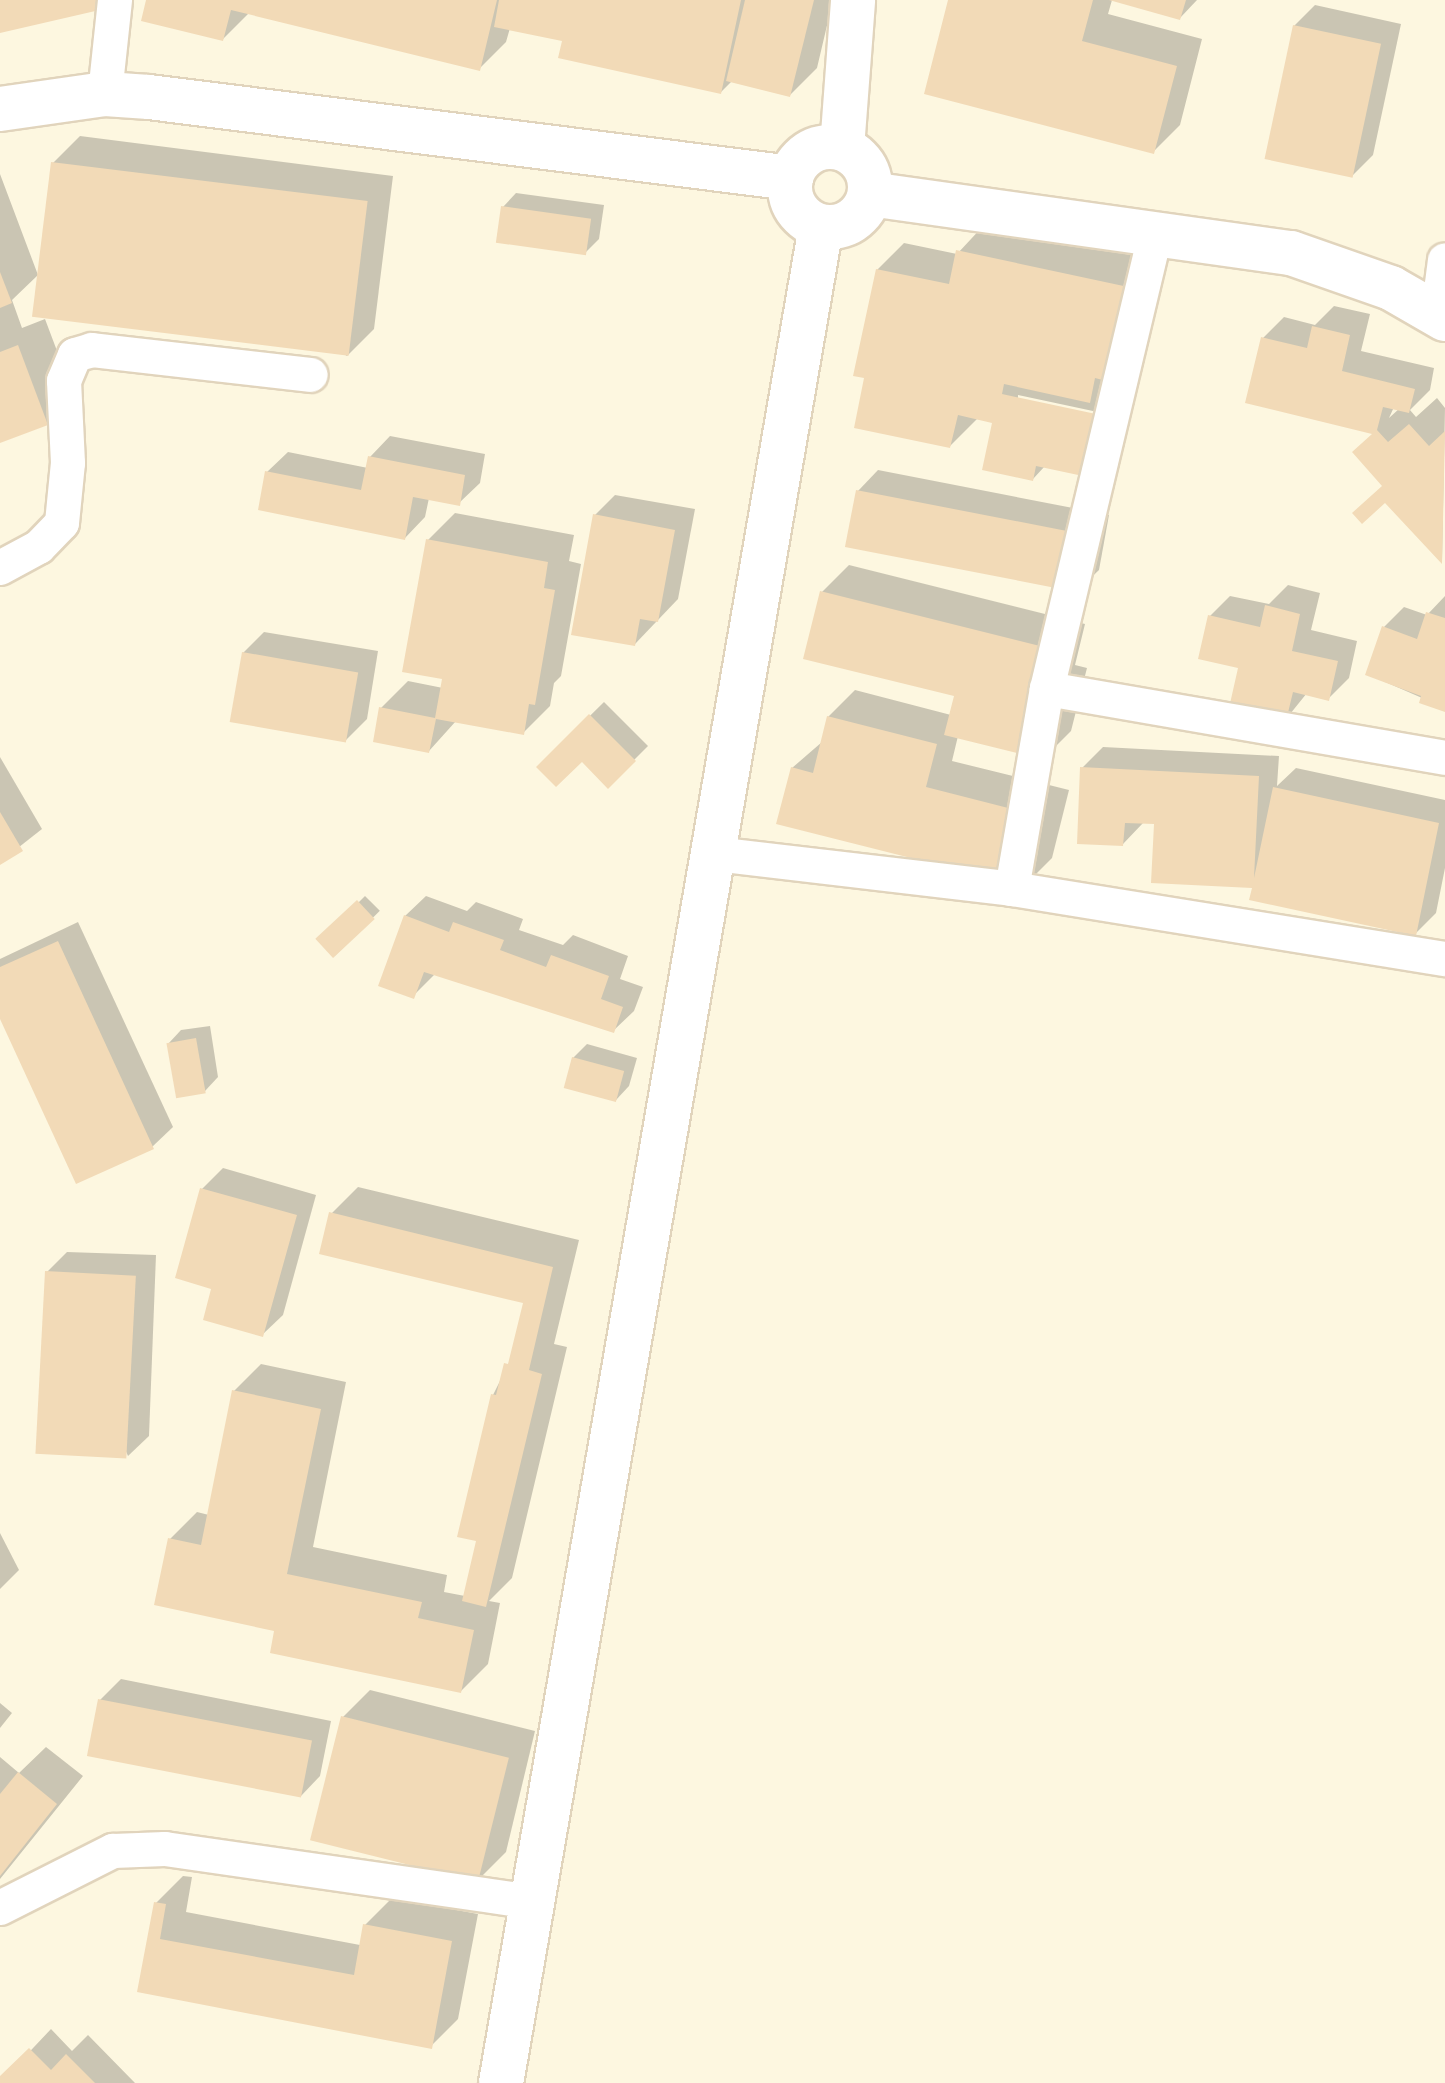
<!DOCTYPE html>
<style>
body{margin:0}
#map{position:relative;width:1445px;height:2083px;overflow:hidden;background:#fdf7e0;font-family:"Space Grotesk",sans-serif}
div>[style]{position:absolute}
.shadow>*{inset:0;background:#0003;transform-origin:0 0}
.building>*{inset:0;background:#f2dab7;transform-origin:0 0}
.roads{filter:drop-shadow(2px 0 #e1d4bc) drop-shadow(-2px 0 #e1d4bc) drop-shadow(0 2px #e1d4bc) drop-shadow(0 -2px #e1d4bc)}
.street>*{height:34px;margin:-17px;padding:0 17px;transform-origin:17px;border-radius:17px;background:#fff}
.secondary>*{height:44px;margin:-22px;padding:0 22px;transform-origin:22px;border-radius:22px;background:#fff}
.secondary>.ring{margin:-22px;padding:0;box-sizing:content-box;background:none;border:44px solid #fff;border-radius:50%}
span{translate:-50% -50%;white-space:nowrap;text-align:center;line-height:1.15;-webkit-text-stroke:8px #fffae7;paint-order:stroke}
</style>
<div id="map">
<div class="shadow">
<div style="clip-path:polygon(148px 0,833px 0,817px 68px,790px 95px,732px 81px,721px 92px,564px 40px,510px 28px,506px 42px,479px 69px,249px 13px,223px 39px)"></div>
<div style="clip-path:polygon(950px 0,1112px 0,1108px 14px,1202px 39px,1180px 125px,1153px 152px)"></div>
<div style="clip-path:polygon(1113px 0,1197px 0,1180px 18px)"></div>
<div style="clip-path:polygon(1315px 5px,1401px 24px,1373px 155px,1353px 175px,1294px 26px)"></div>
<div style="clip-path:polygon(80px 136px,393px 176px,374px 329px,347px 356px,53px 163px)"></div>
<div style="clip-path:polygon(0 174px,38px 275px,12px 300px,22px 328px,45px 319px,74px 396px,47px 423px,0 440px)"></div>
<div style="clip-path:polygon(516px 193px,604px 205px,599px 239px,585px 253px,503px 207px)"></div>
<div style="clip-path:polygon(evenodd,985px 224px,1159px 261px,1106px 384px,1136px 390px,1123px 450px,1096px 477px,1045px 466px,1033px 479px,995px 421px,977px 419px,950px 446px,867px 376px,877px 270px,904px 243px,957px 254px,985px 224px,1018px 395px,1121px 417px,1120px 421px,1018px 399px,1018px 395px)"></div>
<div style="clip-path:polygon(evenodd,1334px 306px,1370px 314px,1361px 351px,1434px 368px,1430px 390px,1410px 410px,1416px 417px,1437px 398px,1445px 408px,1442px 561px,1384px 485px,1374px 432px,1263px 338px,1284px 317px,1315px 325px,1334px 306px,1394px 407px,1400px 408px,1389px 418px,1394px 407px)"></div>
<div style="clip-path:polygon(390px 436px,485px 454px,480px 483px,459px 503px,429px 498px,425px 517px,405px 538px,267px 472px,288px 452px,368px 468px,370px 457px)"></div>
<div style="clip-path:polygon(878px 470px,1109px 515px,1099px 570px,1078px 590px,858px 491px)"></div>
<div style="clip-path:polygon(615px 495px,695px 509px,678px 599px,635px 644px,595px 515px)"></div>
<div style="clip-path:polygon(455px 513px,574px 535px,569px 561px,581px 564px,561px 676px,554px 683px,550px 706px,523px 733px,456px 721px,429px 751px,381px 708px,408px 681px,443px 688px,428px 540px)"></div>
<div style="clip-path:polygon(849px 565px,1085px 624px,1075px 665px,1087px 668px,1071px 731px,1044px 758px,958px 736px,952px 761px,1069px 790px,1052px 858px,1025px 885px,792px 768px,822px 742px,828px 717px,855px 690px,951px 715px,956px 695px,822px 592px)"></div>
<div style="clip-path:polygon(1288px 585px,1320px 593px,1311px 630px,1357px 641px,1349px 678px,1329px 698px,1307px 693px,1286px 719px,1240px 667px,1210px 616px,1230px 596px,1269px 604px)"></div>
<div style="clip-path:polygon(1445px 596px,1445px 708px,1367px 674px,1383px 628px,1404px 607px,1427px 615px)"></div>
<div style="clip-path:polygon(264px 632px,378px 651px,367px 719px,346px 740px,243px 653px)"></div>
<div style="clip-path:polygon(604px 702px,648px 746px,608px 786px,582px 759px,538px 767px)"></div>
<div style="clip-path:polygon(1103px 747px,1279px 756px,1277px 786px,1296px 768px,1445px 800px,1445px 868px,1436px 913px,1415px 934px,1254px 886px,1156px 823px,1143px 823px,1123px 844px,1082px 768px)"></div>
<div style="clip-path:polygon(0 757px,42px 829px,0 862px)"></div>
<div style="left:365px;top:896px;width:21px;height:64px;rotate:45deg"></div>
<div style="clip-path:polygon(426px 896px,467px 911px,476px 902px,523px 919px,519px 930px,563px 945px,573px 935px,628px 956px,620px 979px,643px 987px,634px 1011px,613px 1031px,435px 974px,413px 996px,405px 916px)"></div>
<div style="clip-path:polygon(78px 922px,173px 1127px,152px 1147px,0 1014px,0 959px)"></div>
<div style="clip-path:polygon(210px 1026px,218px 1077px,205px 1091px,168px 1044px,181px 1030px)"></div>
<div style="clip-path:polygon(587px 1044px,637px 1058px,629px 1086px,616px 1100px,573px 1058px)"></div>
<div style="clip-path:polygon(223px 1168px,316px 1195px,283px 1315px,262px 1335px,214px 1287px,202px 1189px)"></div>
<div style="clip-path:polygon(358px 1187px,579px 1240px,554px 1344px,567px 1347px,512px 1578px,489px 1601px,500px 1603px,488px 1664px,461px 1691px,276px 1629px,170px 1539px,197px 1512px,209px 1515px,234px 1391px,261px 1364px,346px 1382px,313px 1547px,447px 1575px,444px 1592px,465px 1596px,479px 1540px,493px 1395px,512px 1357px,525px 1301px,331px 1214px)"></div>
<div style="clip-path:polygon(67px 1252px,156px 1255px,149px 1436px,128px 1456px,47px 1272px)"></div>
<div style="clip-path:polygon(0 1533px,19px 1570px,0 1589px)"></div>
<div style="clip-path:polygon(121px 1679px,331px 1721px,320px 1776px,300px 1797px,100px 1700px)"></div>
<div style="clip-path:polygon(370px 1690px,535px 1731px,506px 1852px,479px 1879px,343px 1717px)"></div>
<div style="clip-path:polygon(0 1703px,12px 1713px,0 1728px)"></div>
<div style="clip-path:polygon(46px 1747px,83px 1776px,0 1879px,0 1757px,19px 1773px)"></div>
<div style="clip-path:polygon(183px 1876px,192px 1877px,186px 1912px,360px 1945px,365px 1925px,392px 1898px,478px 1914px,458px 2019px,431px 2046px,139px 1991px,156px 1903px)"></div>
<div style="clip-path:polygon(51px 2029px,72px 2051px,88px 2035px,135px 2083px,0 2083px)"></div>
</div>
<div class="building">
<div style="clip-path:polygon(0 0,102px 0,104px 9px,0 33px)"></div>
<div style="clip-path:polygon(146px 0,497px 0,480px 71px,231px 10px,223px 41px,141px 21px)"></div>
<div style="clip-path:polygon(499px 0,741px 0,721px 94px,558px 58px,562px 41px,494px 27px)"></div>
<div style="clip-path:polygon(745px 0,814px 0,790px 97px,726px 81px)"></div>
<div style="clip-path:polygon(948px 0,1093px 0,1082px 41px,1177px 66px,1154px 154px,924px 94px)"></div>
<div style="clip-path:polygon(1109px 0,1186px 0,1180px 20px)"></div>
<div style="left:1293px;top:25px;width:90px;height:137px;rotate:12deg"></div>
<div style="left:51px;top:162px;width:319px;height:156px;rotate:7deg"></div>
<div style="left:501px;top:206px;width:91px;height:37px;rotate:8deg"></div>
<div style="clip-path:polygon(956px 250px,1133px 288px,1114px 383px,1095px 378px,1090px 403px,1004px 384px,1002px 394px,1110px 417px,1097px 479px,1036px 466px,1033px 481px,982px 470px,992px 423px,958px 415px,950px 448px,854px 428px,864px 378px,853px 376px,876px 269px,949px 284px)"></div>
<div style="clip-path:polygon(0 272px,12px 303px,0 308px)"></div>
<div style="clip-path:polygon(1312px 326px,1350px 335px,1342px 371px,1415px 389px,1409px 413px,1383px 407px,1377px 430px,1388px 442px,1409px 424px,1429px 446px,1445px 431px,1442px 564px,1385px 503px,1362px 524px,1352px 513px,1382px 486px,1352px 452px,1372px 434px,1245px 403px,1261px 337px,1307px 348px)"></div>
<div style="clip-path:polygon(18px 345px,48px 425px,0 443px,0 352px)"></div>
<div style="clip-path:polygon(368px 456px,465px 475px,460px 506px,413px 497px,405px 540px,258px 510px,265px 471px,361px 490px)"></div>
<div style="left:856px;top:490px;width:237px;height:58px;rotate:11deg"></div>
<div style="clip-path:polygon(593px 514px,675px 530px,658px 622px,640px 619px,635px 646px,571px 635px)"></div>
<div style="clip-path:polygon(426px 539px,548px 562px,544px 588px,555px 590px,535px 705px,529px 704px,524px 735px,436px 719px,429px 753px,373px 742px,379px 707px,435px 718px,442px 679px,402px 672px)"></div>
<div style="clip-path:polygon(820px 591px,1060px 651px,1045px 760px,944px 735px,954px 696px,803px 659px)"></div>
<div style="clip-path:polygon(1265px 605px,1300px 614px,1292px 651px,1338px 661px,1329px 701px,1293px 692px,1286px 721px,1229px 708px,1238px 668px,1198px 659px,1208px 615px,1260px 627px)"></div>
<div style="clip-path:polygon(1426px 612px,1445px 618px,1445px 712px,1419px 703px,1421px 696px,1365px 675px,1382px 626px,1417px 639px)"></div>
<div style="left:242px;top:652px;width:118px;height:71px;rotate:10deg"></div>
<div style="clip-path:polygon(589px 714px,636px 761px,608px 789px,582px 762px,556px 787px,536px 767px)"></div>
<div style="clip-path:polygon(827px 716px,937px 744px,926px 787px,1043px 817px,1026px 887px,776px 824px,791px 767px,813px 773px)"></div>
<div style="clip-path:polygon(1080px 767px,1259px 776px,1254px 878px,1273px 787px,1439px 823px,1416px 936px,1249px 900px,1252px 888px,1151px 883px,1154px 824px,1125px 823px,1123px 846px,1077px 844px)"></div>
<div style="clip-path:polygon(0 812px,23px 851px,0 865px)"></div>
<div style="left:357px;top:900px;width:26px;height:57px;rotate:47deg"></div>
<div style="clip-path:polygon(404px 915px,449px 932px,453px 922px,504px 940px,500px 950px,546px 967px,551px 955px,609px 976px,601px 999px,623px 1007px,614px 1033px,424px 972px,414px 999px,378px 986px)"></div>
<div style="clip-path:polygon(58px 941px,154px 1149px,76px 1184px,0 1019px,0 967px)"></div>
<div style="left:196px;top:1038px;width:56px;height:30px;rotate:80deg"></div>
<div style="left:572px;top:1057px;width:54px;height:32px;rotate:15deg"></div>
<div style="clip-path:polygon(200px 1188px,297px 1215px,263px 1337px,203px 1320px,211px 1289px,175px 1278px)"></div>
<div style="clip-path:polygon(329px 1212px,553px 1267px,529px 1370px,542px 1374px,486px 1607px,462px 1601px,476px 1541px,457px 1537px,491px 1394px,496px 1395px,504px 1363px,508px 1364px,523px 1303px,319px 1254px)"></div>
<div style="left:45px;top:1271px;width:91px;height:183px;rotate:3deg"></div>
<div style="clip-path:polygon(232px 1390px,321px 1409px,287px 1574px,422px 1602px,418px 1618px,474px 1630px,461px 1693px,270px 1653px,274px 1631px,154px 1605px,168px 1538px,201px 1545px)"></div>
<div style="left:98px;top:1699px;width:218px;height:58px;rotate:11deg"></div>
<div style="left:341px;top:1716px;width:173px;height:128px;rotate:14deg"></div>
<div style="clip-path:polygon(18px 1772px,57px 1804px,0 1876px,0 1794px)"></div>
<div style="clip-path:polygon(154px 1902px,166px 1904px,160px 1939px,354px 1975px,363px 1924px,452px 1941px,432px 2049px,137px 1992px)"></div>
<div style="clip-path:polygon(29px 2048px,51px 2070px,66px 2054px,95px 2083px,0 2083px,0 2076px)"></div>
</div>
<div class="roads">
<div class="street">
<div style="left:105px;top:94px;width:95px;rotate:-83.9deg"></div>
<div style="left:1438px;top:314px;width:54px;rotate:-82.6deg"></div>
<div style="left:0;top:568px;width:44px;rotate:-28.3deg"></div>
<div style="left:39px;top:547px;width:33px;rotate:-46deg"></div>
<div style="left:62px;top:523px;width:60px;rotate:-84.3deg"></div>
<div style="left:68px;top:463px;width:82px;rotate:-92.8deg"></div>
<div style="left:64px;top:381px;width:28px;rotate:-67deg"></div>
<div style="left:75px;top:355px;width:18px;rotate:-16deg"></div>
<div style="left:92px;top:350px;width:220px;rotate:6.5deg"></div>
<div style="left:1047px;top:689px;width:404px;rotate:9.8deg"></div>
<div style="left:716px;top:854px;width:298px;rotate:6.7deg"></div>
<div style="left:1012px;top:889px;width:439px;rotate:9.2deg"></div>
<div style="left:1012px;top:889px;width:203px;rotate:-80.1deg"></div>
<div style="left:1047px;top:689px;width:469px;rotate:-76.6deg"></div>
<div style="left:0;top:1908px;width:127px;rotate:-26.8deg"></div>
<div style="left:113px;top:1851px;width:52px;rotate:-2.2deg"></div>
<div style="left:165px;top:1849px;width:372px;rotate:8.2deg"></div>
</div>
<div class="secondary">
<div style="left:0;top:109px;width:106px;rotate:-8.1deg"></div>
<div style="left:105px;top:94px;width:44px;rotate:3.9deg"></div>
<div style="left:149px;top:97px;width:647px;rotate:7.19deg"></div>
<div class="ring" style="left:790px;top:147px;width:36px;height:36px"></div>
<div style="left:842px;top:148px;width:148px;rotate:-85.7deg"></div>
<div style="left:870px;top:194px;width:425px;rotate:8deg"></div>
<div style="left:1291px;top:253px;width:106px;rotate:19.3deg"></div>
<div style="left:1391px;top:288px;width:62px;rotate:29.9deg"></div>
<div style="left:501px;top:2083px;width:1884px;rotate:-80.22deg"></div>
</div>
</div>
</div>
